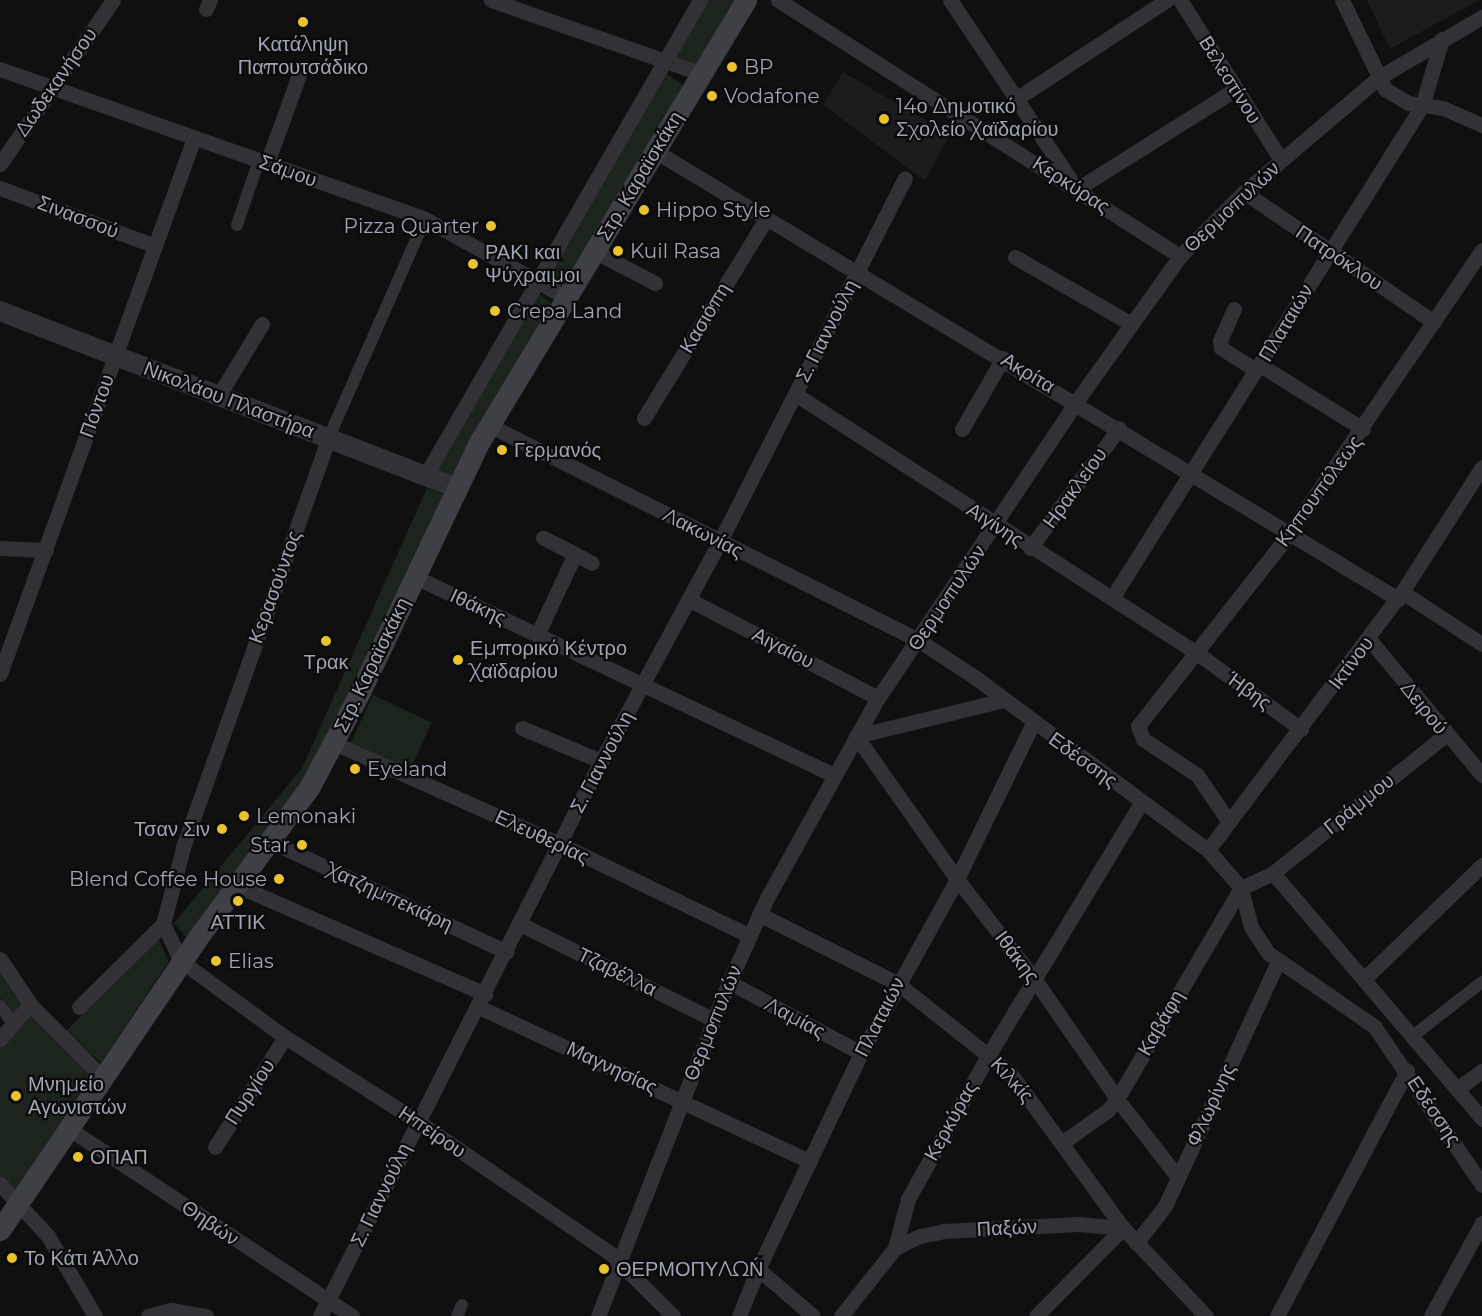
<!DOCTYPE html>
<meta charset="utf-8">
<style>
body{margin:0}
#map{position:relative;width:1482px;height:1316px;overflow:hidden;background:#101011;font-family:Montserrat,sans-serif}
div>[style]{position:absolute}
.built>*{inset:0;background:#1c1c1e}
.green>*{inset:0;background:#1c241e;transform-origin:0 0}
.pedestrian>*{height:12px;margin:-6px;padding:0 6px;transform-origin:6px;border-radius:6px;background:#313136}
.minor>*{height:15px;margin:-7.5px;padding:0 7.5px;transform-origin:7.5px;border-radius:7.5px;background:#313136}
.tertiary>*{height:20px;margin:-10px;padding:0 10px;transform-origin:10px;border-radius:10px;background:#313136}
.secondary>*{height:21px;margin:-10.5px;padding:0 10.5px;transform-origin:10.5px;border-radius:10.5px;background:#3f4046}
.dots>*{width:16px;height:16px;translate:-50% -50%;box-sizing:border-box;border:3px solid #0b0b0c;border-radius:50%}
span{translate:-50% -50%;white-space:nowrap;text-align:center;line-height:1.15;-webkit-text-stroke:4.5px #0b0b0c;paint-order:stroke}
.poi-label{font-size:20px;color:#a1a4b2}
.left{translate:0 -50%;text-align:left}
.right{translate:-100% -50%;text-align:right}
.street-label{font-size:20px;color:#a1a4b2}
</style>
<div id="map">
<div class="built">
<div style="clip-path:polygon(1367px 0,1479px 0,1390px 49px)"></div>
<div style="clip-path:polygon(843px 72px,950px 134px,925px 181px,823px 105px)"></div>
</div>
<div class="green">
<div style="clip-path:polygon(706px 0,736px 0,700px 67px,674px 58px)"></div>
<div style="clip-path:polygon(665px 73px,683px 85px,565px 297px,542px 278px)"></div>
<div style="clip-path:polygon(535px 290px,551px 303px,455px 484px,432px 475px)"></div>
<div style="clip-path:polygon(427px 488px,449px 497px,312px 772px,187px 939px,174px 923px,302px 768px)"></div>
<div style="left:373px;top:695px;width:65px;height:55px;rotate:25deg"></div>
<div style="clip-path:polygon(158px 938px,169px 961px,101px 1063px,66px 1031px)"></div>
<div style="clip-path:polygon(0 967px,23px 1002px,13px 1014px,0 998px)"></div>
<div style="clip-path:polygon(29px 1012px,95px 1078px,18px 1194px,0 1180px,0 1048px)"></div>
</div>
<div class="pedestrian">
<div style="left:237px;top:225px;width:69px;rotate:-71.3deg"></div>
<div style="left:329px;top:437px;width:238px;rotate:-66.2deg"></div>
<div style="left:0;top:1006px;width:21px;rotate:53deg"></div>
<div style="left:1413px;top:1036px;width:88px;rotate:-38deg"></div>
<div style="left:457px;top:1316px;width:12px;rotate:-66deg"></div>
</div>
<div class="minor">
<div style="left:491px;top:0;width:224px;rotate:19.3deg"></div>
<div style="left:778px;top:0;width:477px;rotate:32.5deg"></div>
<div style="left:950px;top:0;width:216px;rotate:56.2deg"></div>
<div style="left:1180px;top:0;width:189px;rotate:57.7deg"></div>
<div style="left:1342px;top:0;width:99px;rotate:64.2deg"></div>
<div style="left:1385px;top:89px;width:27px;rotate:31deg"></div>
<div style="left:1408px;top:103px;width:35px;rotate:8deg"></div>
<div style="left:1443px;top:108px;width:43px;rotate:23.6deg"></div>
<div style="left:206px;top:9px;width:10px;rotate:-66deg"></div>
<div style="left:0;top:69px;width:451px;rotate:19.4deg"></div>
<div style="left:425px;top:219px;width:160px;rotate:29.1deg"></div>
<div style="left:1016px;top:99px;width:181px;rotate:-33.3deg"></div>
<div style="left:655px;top:151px;width:868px;rotate:31.09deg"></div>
<div style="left:267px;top:163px;width:94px;rotate:-70deg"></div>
<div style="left:0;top:164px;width:199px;rotate:-55.4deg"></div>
<div style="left:0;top:188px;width:165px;rotate:20.5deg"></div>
<div style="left:1077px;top:189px;width:188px;rotate:-32.2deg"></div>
<div style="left:1244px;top:192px;width:230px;rotate:34.4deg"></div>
<div style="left:594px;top:251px;width:69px;rotate:27.7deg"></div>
<div style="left:1015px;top:257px;width:133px;rotate:29.9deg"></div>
<div style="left:1234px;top:309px;width:34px;rotate:114deg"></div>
<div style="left:1220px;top:340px;width:8px;rotate:83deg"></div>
<div style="left:1221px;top:348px;width:41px;rotate:32.2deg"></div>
<div style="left:1260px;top:365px;width:121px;rotate:31.9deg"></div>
<div style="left:795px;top:394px;width:478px;rotate:32.8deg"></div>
<div style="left:1197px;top:653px;width:129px;rotate:36.2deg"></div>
<div style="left:219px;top:395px;width:83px;rotate:-58.8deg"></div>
<div style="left:644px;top:418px;width:233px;rotate:-58.5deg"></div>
<div style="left:489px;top:425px;width:480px;rotate:26.6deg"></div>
<div style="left:918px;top:640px;width:69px;rotate:33.2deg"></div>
<div style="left:976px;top:678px;width:289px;rotate:36.6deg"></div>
<div style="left:1208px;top:850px;width:50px;rotate:49deg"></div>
<div style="left:1241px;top:888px;width:40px;rotate:75.6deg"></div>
<div style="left:1251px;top:927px;width:31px;rotate:57deg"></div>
<div style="left:1268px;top:953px;width:129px;rotate:34.6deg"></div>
<div style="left:1374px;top:1026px;width:192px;rotate:55.8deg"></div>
<div style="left:962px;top:429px;width:82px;rotate:-60deg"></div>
<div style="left:329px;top:437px;width:436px;rotate:109.6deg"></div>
<div style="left:183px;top:848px;width:79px;rotate:104.7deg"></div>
<div style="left:163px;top:924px;width:41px;rotate:64.1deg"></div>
<div style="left:181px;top:961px;width:129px;rotate:36.2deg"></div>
<div style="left:285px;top:1037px;width:156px;rotate:32.5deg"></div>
<div style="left:417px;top:1121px;width:235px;rotate:34.4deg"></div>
<div style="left:611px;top:1254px;width:88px;rotate:45deg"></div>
<div style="left:425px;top:476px;width:550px;rotate:-59.98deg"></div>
<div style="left:0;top:548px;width:46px;rotate:2.5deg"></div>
<div style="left:1030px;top:548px;width:149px;rotate:-53.4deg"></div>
<div style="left:575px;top:554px;width:19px;rotate:28deg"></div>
<div style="left:415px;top:577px;width:463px;rotate:25.3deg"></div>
<div style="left:1402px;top:592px;width:95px;rotate:33deg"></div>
<div style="left:1112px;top:598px;width:582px;rotate:-57.79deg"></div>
<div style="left:1422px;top:106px;width:70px;rotate:-73.4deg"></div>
<div style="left:688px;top:599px;width:214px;rotate:27.5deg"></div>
<div style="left:537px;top:635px;width:89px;rotate:-64.9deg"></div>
<div style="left:575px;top:554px;width:36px;rotate:-153deg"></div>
<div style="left:1369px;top:639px;width:177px;rotate:50.3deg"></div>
<div style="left:0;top:674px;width:570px;rotate:-70.1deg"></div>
<div style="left:1004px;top:700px;width:152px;rotate:166.3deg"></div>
<div style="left:856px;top:736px;width:175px;rotate:54.8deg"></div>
<div style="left:957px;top:879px;width:128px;rotate:52.3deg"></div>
<div style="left:1035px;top:980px;width:145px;rotate:55.4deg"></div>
<div style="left:1117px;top:1099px;width:99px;rotate:52deg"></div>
<div style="left:522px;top:728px;width:86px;rotate:22.7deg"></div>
<div style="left:334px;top:743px;width:248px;rotate:24.1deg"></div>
<div style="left:560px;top:844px;width:209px;rotate:25.8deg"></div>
<div style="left:1229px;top:822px;width:57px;rotate:-124.2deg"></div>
<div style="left:1197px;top:775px;width:65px;rotate:-146.3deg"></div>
<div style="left:1143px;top:739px;width:14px;rotate:-111deg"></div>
<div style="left:1138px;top:726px;width:244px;rotate:-51.8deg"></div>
<div style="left:1289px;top:534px;width:343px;rotate:-55.8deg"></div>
<div style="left:272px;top:842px;width:259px;rotate:25.1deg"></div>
<div style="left:1208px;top:850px;width:323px;rotate:-53.1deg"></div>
<div style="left:1402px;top:592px;width:148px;rotate:-57.4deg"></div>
<div style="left:1273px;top:873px;width:323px;rotate:49.6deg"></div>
<div style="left:238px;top:886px;width:270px;rotate:23.6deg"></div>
<div style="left:1241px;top:888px;width:35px;rotate:-25deg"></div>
<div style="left:1273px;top:873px;width:221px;rotate:-38.7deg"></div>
<div style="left:759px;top:914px;width:154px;rotate:26.6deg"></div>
<div style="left:897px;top:983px;width:144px;rotate:38.5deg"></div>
<div style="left:1010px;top:1073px;width:192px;rotate:53.9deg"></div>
<div style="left:1123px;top:1228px;width:121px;rotate:46.7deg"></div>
<div style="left:520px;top:924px;width:216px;rotate:26.3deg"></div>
<div style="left:0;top:959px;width:54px;rotate:56.3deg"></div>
<div style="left:30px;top:1004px;width:103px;rotate:45.4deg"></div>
<div style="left:1365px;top:978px;width:163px;rotate:-44deg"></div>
<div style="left:729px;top:982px;width:150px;rotate:28.3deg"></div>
<div style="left:79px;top:1007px;width:118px;rotate:-44.7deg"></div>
<div style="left:479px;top:1007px;width:365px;rotate:25deg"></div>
<div style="left:0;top:1039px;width:46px;rotate:-49.4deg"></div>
<div style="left:1457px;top:1089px;width:31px;rotate:-36deg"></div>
<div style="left:68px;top:1128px;width:341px;rotate:33.5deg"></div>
<div style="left:1063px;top:1142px;width:54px;rotate:-35.2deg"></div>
<div style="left:1107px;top:1111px;width:16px;rotate:-50deg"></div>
<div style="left:1117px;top:1099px;width:245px;rotate:-59.6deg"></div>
<div style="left:215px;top:1147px;width:130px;rotate:-57.5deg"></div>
<div style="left:0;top:1184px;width:71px;rotate:47.3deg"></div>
<div style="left:48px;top:1236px;width:93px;rotate:59.6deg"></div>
<div style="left:1136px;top:1243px;width:47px;rotate:-51.9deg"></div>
<div style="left:1165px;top:1206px;width:269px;rotate:-65.2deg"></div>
<div style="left:895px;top:1248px;width:28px;rotate:-26deg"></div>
<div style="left:920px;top:1236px;width:25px;rotate:-12deg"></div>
<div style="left:944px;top:1231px;width:135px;rotate:-3deg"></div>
<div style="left:1079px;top:1224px;width:44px;rotate:5.2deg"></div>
<div style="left:758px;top:1269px;width:72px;rotate:40.5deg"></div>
<div style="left:148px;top:1316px;width:24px;rotate:-15deg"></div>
<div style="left:171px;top:1310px;width:36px;rotate:10deg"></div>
<div style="left:320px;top:1316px;width:622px;rotate:-63.15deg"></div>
<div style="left:601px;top:761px;width:250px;rotate:-61.6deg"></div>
<div style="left:720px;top:541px;width:407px;rotate:-63deg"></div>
<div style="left:598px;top:1316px;width:359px;rotate:-68.6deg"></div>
<div style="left:729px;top:982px;width:92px;rotate:-65.7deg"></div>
<div style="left:767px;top:898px;width:229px;rotate:-61deg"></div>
<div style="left:878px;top:698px;width:356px;rotate:-56.2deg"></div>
<div style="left:1076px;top:402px;width:179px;rotate:-54.5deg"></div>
<div style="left:1180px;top:256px;width:91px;rotate:-45deg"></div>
<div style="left:1244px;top:192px;width:176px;rotate:-40.4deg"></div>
<div style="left:1378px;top:78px;width:121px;rotate:-30.4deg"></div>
<div style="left:739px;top:1316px;width:51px;rotate:-68deg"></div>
<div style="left:758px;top:1269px;width:239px;rotate:-64.5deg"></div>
<div style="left:861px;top:1053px;width:199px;rotate:-61.1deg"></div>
<div style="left:957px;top:879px;width:174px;rotate:-64deg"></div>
<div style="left:841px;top:1316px;width:87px;rotate:-51.5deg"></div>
<div style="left:895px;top:1248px;width:51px;rotate:-75.1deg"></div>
<div style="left:908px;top:1199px;width:166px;rotate:-60.8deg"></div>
<div style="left:989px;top:1054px;width:293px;rotate:-58.8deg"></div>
<div style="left:1036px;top:1316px;width:124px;rotate:-45.3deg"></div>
<div style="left:1277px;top:1316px;width:278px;rotate:-62.1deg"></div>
<div style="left:1431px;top:1316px;width:106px;rotate:-61.3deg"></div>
</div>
<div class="tertiary">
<div style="left:0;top:311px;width:490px;rotate:21.2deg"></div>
</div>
<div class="secondary">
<div style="left:0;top:1230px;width:360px;rotate:-55.9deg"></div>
<div style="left:202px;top:932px;width:179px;rotate:-53.4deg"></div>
<div style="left:309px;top:788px;width:111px;rotate:-62deg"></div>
<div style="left:361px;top:690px;width:276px;rotate:-64.5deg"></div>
<div style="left:480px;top:441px;width:515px;rotate:-58.9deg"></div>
</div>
<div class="dots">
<div style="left:303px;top:22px;background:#ecc22d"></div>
<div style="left:732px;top:67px;background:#ecc22d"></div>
<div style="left:712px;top:96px;background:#ecc22d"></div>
<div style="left:884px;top:119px;background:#ecc22d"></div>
<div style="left:644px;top:210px;background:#ecc22d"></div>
<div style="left:491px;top:226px;background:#ecc22d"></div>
<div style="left:618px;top:251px;background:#ecc22d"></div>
<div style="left:473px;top:264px;background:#ecc22d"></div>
<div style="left:495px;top:311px;background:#ecc22d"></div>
<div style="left:502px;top:450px;background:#ecc22d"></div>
<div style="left:326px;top:641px;background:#ecc22d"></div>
<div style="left:458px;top:660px;background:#ecc22d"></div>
<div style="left:355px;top:769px;background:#ecc22d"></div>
<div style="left:244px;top:816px;background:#ecc22d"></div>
<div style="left:222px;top:829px;background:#ecc22d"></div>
<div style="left:302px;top:845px;background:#ecc22d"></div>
<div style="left:279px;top:879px;background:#ecc22d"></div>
<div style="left:238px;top:901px;background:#ecc22d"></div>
<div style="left:216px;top:961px;background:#ecc22d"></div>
<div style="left:16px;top:1096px;background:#ecc22d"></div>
<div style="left:78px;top:1157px;background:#ecc22d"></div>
<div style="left:12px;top:1258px;background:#ecc22d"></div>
<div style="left:604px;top:1269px;background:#ecc22d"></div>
</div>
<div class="poi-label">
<span style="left:303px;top:56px">Κατάληψη<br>Παπουτσάδικο</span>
<span class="left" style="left:744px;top:67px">BP</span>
<span class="left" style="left:724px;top:96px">Vodafone</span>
<span class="left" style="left:896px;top:118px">14ο Δημοτικό<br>Σχολείο Χαϊδαρίου</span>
<span class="left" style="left:656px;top:210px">Hippo Style</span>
<span class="right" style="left:479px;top:226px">Pizza Quarter</span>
<span class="left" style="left:630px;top:251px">Kuil Rasa</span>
<span class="left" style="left:485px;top:264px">ΡΑΚΙ και<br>Ψύχραιμοι</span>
<span class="left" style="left:507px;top:311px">Crepa Land</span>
<span class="left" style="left:514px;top:450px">Γερμανός</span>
<span class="left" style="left:470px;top:660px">Εμπορικό Κέντρο<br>Χαϊδαρίου</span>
<span style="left:326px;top:662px">Τρακ</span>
<span class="left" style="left:367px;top:769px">Eyeland</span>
<span class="left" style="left:256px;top:816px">Lemonaki</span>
<span class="right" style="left:210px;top:829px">Τσαν Σιν</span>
<span class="right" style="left:290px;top:845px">Star</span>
<span class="right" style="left:267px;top:879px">Blend Coffee House</span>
<span style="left:238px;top:922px">ΑΤΤΙΚ</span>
<span class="left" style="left:228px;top:961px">Elias</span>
<span class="left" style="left:28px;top:1096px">Μνημείο<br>Αγωνιστών</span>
<span class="left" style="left:90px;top:1157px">ΟΠΑΠ</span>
<span class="left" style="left:24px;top:1258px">Το Κάτι Άλλο</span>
<span class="left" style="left:616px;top:1269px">ΘΕΡΜΟΠΥΛΏΝ</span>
</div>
<div class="street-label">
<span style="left:1230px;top:80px;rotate:58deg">Βελεστίνου</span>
<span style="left:56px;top:82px;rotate:-55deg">Δωδεκανήσου</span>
<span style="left:288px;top:171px;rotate:20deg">Σάμου</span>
<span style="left:640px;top:176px;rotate:-59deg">Στρ. Καραϊσκάκη</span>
<span style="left:1071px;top:185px;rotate:33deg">Κερκύρας</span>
<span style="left:1232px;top:207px;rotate:-43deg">Θερμοπυλών</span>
<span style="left:78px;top:217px;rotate:21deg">Σινασσού</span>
<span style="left:1339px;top:258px;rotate:34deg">Πατρόκλου</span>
<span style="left:705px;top:318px;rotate:-59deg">Κασιόπη</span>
<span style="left:1286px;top:323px;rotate:-59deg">Πλαταιών</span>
<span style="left:827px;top:331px;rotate:-63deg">Σ. Γιαννούλη</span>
<span style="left:1028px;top:373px;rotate:31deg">Ακρίτα</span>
<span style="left:229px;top:400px;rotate:21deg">Νικολάου Πλαστήρα</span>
<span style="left:97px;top:406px;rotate:-70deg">Πόντου</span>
<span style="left:1075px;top:488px;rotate:-54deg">Ηρακλείου</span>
<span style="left:1319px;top:491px;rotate:-54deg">Κηπουπόλεως</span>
<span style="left:995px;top:525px;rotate:33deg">Αιγίνης</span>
<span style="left:703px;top:533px;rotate:27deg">Λακωνίας</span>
<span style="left:275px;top:587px;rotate:-70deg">Κερασούντος</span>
<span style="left:947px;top:598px;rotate:-56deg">Θερμοπυλών</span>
<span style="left:478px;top:607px;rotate:25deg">Ιθάκης</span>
<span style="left:783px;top:648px;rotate:27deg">Αιγαίου</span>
<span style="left:1351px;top:663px;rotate:-53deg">Ικτίνου</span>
<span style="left:372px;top:665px;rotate:-64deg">Στρ. Καραϊσκάκη</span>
<span style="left:1249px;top:691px;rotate:36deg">Ήβης</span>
<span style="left:1424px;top:708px;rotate:51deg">Δειρού</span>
<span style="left:1083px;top:760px;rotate:36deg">Εδέσσης</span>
<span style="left:602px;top:762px;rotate:-62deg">Σ. Γιαννούλη</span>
<span style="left:1359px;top:804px;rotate:-39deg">Γράμμου</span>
<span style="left:542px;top:837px;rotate:25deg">Ελευθερίας</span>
<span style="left:390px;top:897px;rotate:25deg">Χατζημπεκιάρη</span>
<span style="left:1017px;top:957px;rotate:53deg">Ιθάκης</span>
<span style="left:617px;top:972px;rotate:26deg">Τζαβέλλα</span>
<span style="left:880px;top:1017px;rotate:-63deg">Πλαταιών</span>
<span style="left:795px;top:1018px;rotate:28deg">Λαμίας</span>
<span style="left:713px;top:1023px;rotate:-68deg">Θερμοπυλών</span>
<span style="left:1161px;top:1023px;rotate:-60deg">Καβάφη</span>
<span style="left:612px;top:1068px;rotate:25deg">Μαγνησίας</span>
<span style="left:1012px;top:1080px;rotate:48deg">Κιλκίς</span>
<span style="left:250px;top:1092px;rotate:-57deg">Πυργίου</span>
<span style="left:1211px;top:1105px;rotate:-65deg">Φλωρίνης</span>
<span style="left:1434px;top:1111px;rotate:56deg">Εδέσσης</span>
<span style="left:951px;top:1121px;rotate:-61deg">Κερκύρας</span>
<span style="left:432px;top:1132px;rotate:34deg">Ηπείρου</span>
<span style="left:381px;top:1195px;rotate:-64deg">Σ. Γιαννούλη</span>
<span style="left:210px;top:1223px;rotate:34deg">Θηβών</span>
<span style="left:1007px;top:1228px;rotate:-3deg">Παξών</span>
</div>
</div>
